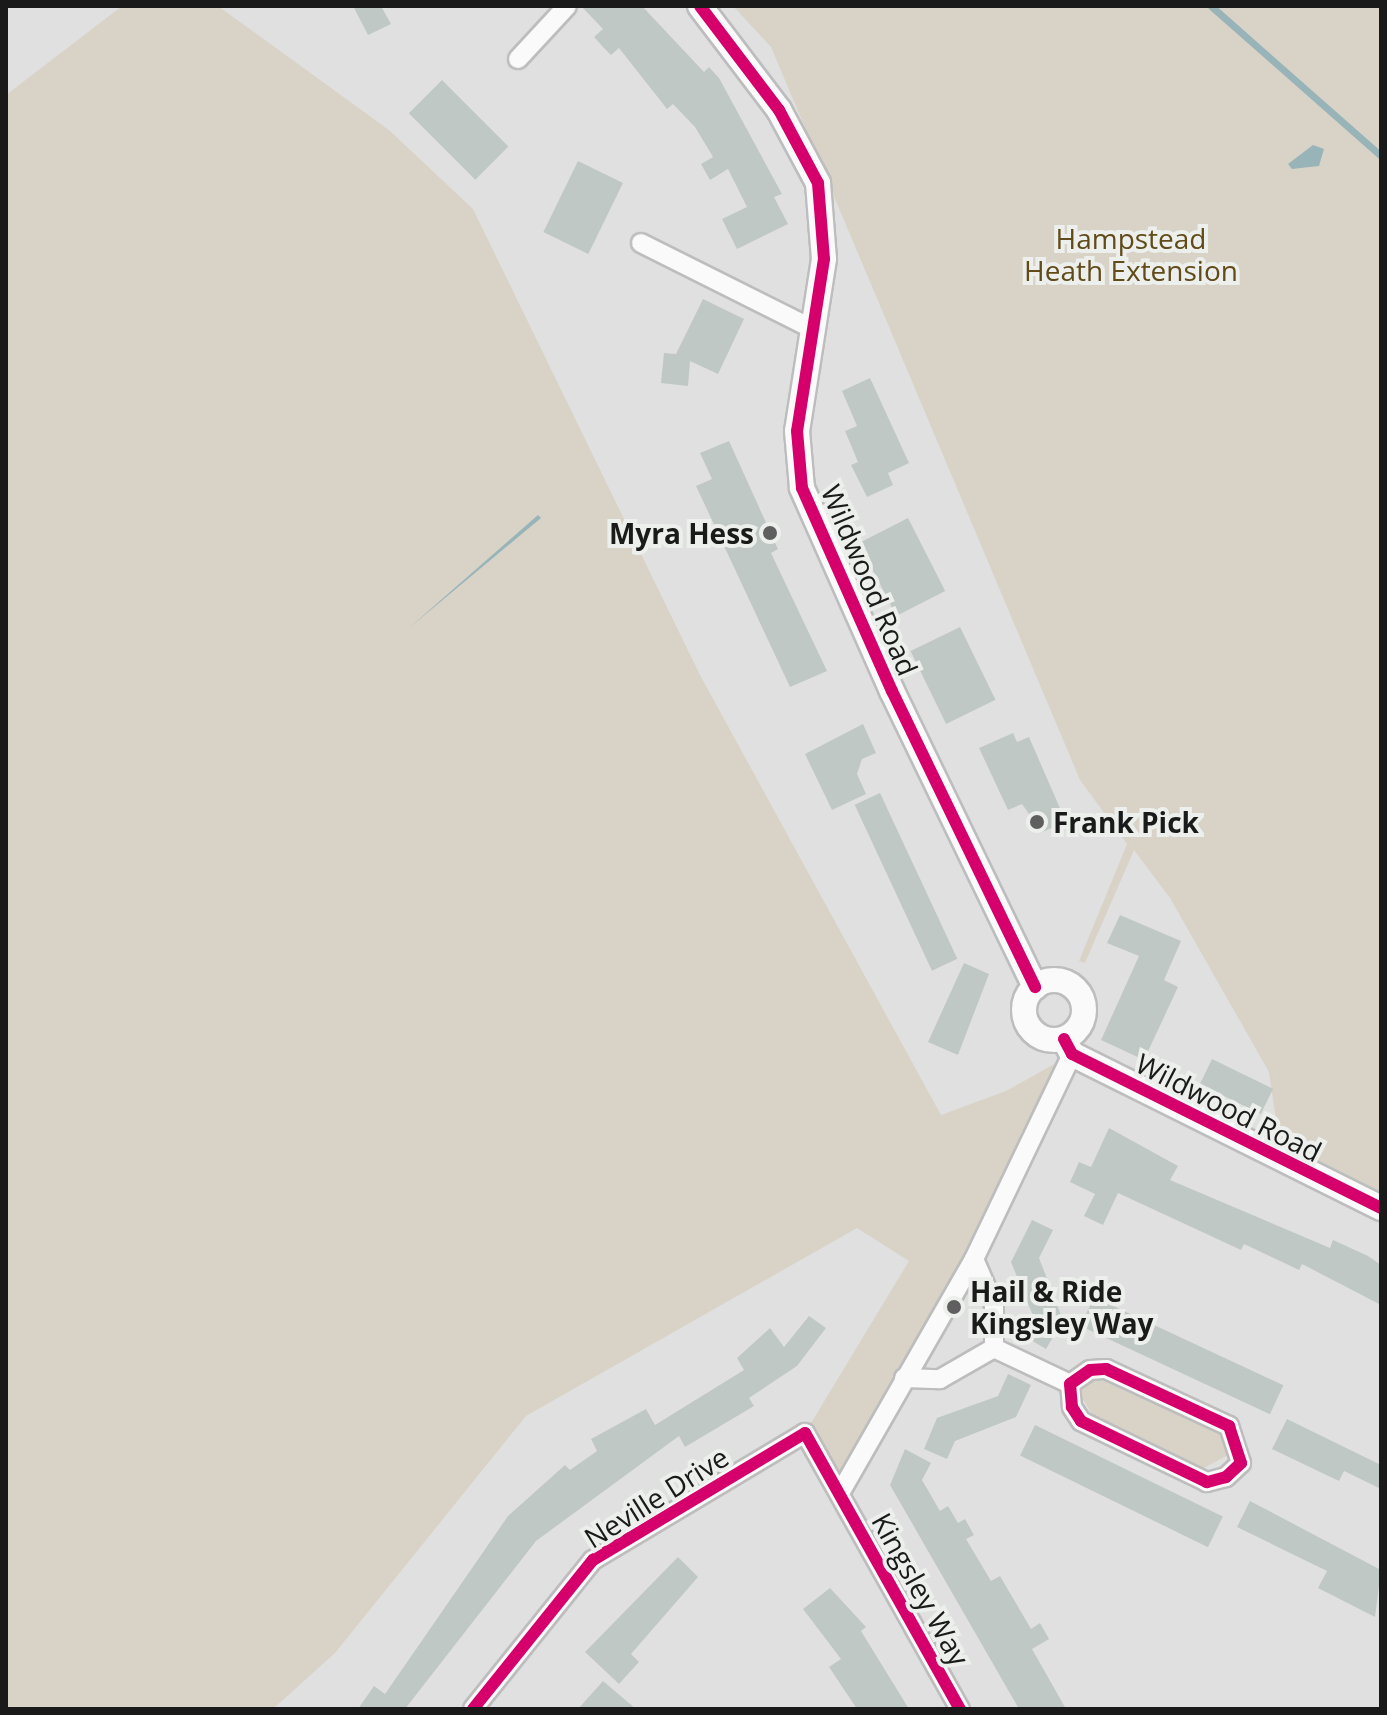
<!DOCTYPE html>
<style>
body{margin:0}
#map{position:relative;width:1387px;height:1715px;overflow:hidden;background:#e0e0e0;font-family:"Open Sans",sans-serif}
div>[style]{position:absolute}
.green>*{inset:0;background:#d9d3c7}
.water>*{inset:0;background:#99b4b9}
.stream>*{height:7px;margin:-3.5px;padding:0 3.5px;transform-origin:3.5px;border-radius:3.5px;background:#99b4b9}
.building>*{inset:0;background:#c0c8c6;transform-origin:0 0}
.roads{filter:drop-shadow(2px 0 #bdbdbd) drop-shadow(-2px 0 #bdbdbd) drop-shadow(0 2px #bdbdbd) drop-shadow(0 -2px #bdbdbd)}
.minor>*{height:18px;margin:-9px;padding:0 9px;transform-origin:9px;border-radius:9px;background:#fafafa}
.tertiary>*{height:24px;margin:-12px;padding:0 12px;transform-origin:12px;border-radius:12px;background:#fafafa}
.tertiary>.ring{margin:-12px;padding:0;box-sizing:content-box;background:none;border:24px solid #fafafa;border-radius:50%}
.cycleway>*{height:12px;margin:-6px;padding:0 6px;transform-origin:6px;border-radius:6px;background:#d6006c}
.dots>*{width:22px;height:22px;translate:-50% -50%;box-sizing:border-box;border:4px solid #ecefec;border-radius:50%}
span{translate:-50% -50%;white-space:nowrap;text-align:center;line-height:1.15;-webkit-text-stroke:8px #ecefec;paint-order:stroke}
.park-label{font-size:28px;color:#614b19}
.poi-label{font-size:28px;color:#191a19;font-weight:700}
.right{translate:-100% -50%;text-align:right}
.left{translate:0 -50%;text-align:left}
.street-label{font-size:28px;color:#191a19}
.frame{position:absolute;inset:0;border:8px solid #191a19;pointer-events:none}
</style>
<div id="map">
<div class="green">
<div style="clip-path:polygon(122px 6px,218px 6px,389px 130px,473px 209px,700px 675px,941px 1115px,1006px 1091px,1072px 1054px,840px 1493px,805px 1433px,909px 1261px,857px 1228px,526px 1416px,335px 1653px,273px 1709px,6px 1709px,6px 95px)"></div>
<div style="clip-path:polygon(733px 6px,1381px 6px,1381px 1208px,1282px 1162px,1269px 1072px,1170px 898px,1134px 850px,1085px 963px,1079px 961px,1127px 844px,1080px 780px,771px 47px)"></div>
<div style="clip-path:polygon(1099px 1375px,1220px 1429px,1228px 1455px,1202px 1469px,1096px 1421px,1079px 1393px)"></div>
</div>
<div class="water">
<div style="clip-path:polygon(1313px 145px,1324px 149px,1319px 166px,1292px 169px,1288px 164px)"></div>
<div style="clip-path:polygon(538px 515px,541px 518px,409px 628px)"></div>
</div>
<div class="stream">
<div style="left:1211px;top:6px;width:227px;rotate:41.4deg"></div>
</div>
<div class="building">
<div style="clip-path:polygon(353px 6px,381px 6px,391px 24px,368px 35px)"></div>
<div style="clip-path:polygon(581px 6px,642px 6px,704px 72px,709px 67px,719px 78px,782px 194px,774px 197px,788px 224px,737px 249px,722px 219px,747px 207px,728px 169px,710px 180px,701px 164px,713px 157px,695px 127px,673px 104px,667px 109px,619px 48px,611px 55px,604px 48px,594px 37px,603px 29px)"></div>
<div style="left:442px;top:80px;width:94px;height:47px;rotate:45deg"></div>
<div style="left:578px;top:161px;width:50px;height:79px;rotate:26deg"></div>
<div style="clip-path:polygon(703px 299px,744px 319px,718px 374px,690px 361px,688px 386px,661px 383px,664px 353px,676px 354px)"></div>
<div style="clip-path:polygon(870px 378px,909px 463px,888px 473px,893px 485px,867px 497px,851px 465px,858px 462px,845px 431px,857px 426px,842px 391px)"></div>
<div style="clip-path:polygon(729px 441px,778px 549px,771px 553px,827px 671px,790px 687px,696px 486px,712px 479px,700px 453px)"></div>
<div style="left:908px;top:518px;width:82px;height:55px;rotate:63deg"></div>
<div style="left:960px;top:627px;width:81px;height:55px;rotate:64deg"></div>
<div style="clip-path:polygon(863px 724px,876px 753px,862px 759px,857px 774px,866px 794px,832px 810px,805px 754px)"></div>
<div style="clip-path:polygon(1013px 733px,1017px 742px,1029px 737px,1066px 822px,1042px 832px,1022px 804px,1008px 810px,979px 748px)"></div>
<div style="left:880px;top:793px;width:183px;height:28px;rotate:65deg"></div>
<div style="clip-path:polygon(1120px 915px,1181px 941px,1164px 980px,1178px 987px,1144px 1060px,1101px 1040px,1139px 956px,1107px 943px)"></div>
<div style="clip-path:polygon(964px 963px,989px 974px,958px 1055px,928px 1042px)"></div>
<div style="left:1212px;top:1059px;width:68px;height:28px;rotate:26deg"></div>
<div style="clip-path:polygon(1109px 1128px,1178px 1166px,1170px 1180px,1330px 1248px,1333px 1240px,1368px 1256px,1381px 1265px,1381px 1305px,1302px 1264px,1299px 1270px,1244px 1244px,1241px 1250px,1118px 1193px,1103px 1225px,1084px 1216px,1095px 1194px,1070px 1182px,1079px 1162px,1091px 1167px)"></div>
<div style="clip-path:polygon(1032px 1220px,1053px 1230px,1039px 1258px,1063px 1320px,1046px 1349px,1024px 1336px,1034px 1318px,1011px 1262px)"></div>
<div style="left:1094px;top:1297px;width:209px;height:32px;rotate:25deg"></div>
<div style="clip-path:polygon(809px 1316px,826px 1328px,797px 1366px,749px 1398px,754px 1406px,685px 1447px,679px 1436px,536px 1541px,405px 1709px,358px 1709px,374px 1686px,385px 1694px,508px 1516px,565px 1465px,570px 1470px,597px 1451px,591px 1439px,646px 1409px,655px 1425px,744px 1370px,737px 1358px,770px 1328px,784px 1347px)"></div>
<div style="clip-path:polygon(1008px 1374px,1031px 1385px,1016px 1417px,955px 1441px,947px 1459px,924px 1449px,937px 1418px,998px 1396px)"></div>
<div style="clip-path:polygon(1287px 1419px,1381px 1465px,1381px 1489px,1344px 1471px,1339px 1481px,1272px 1449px)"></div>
<div style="left:1035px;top:1425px;width:209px;height:34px;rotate:26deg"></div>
<div style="clip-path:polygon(905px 1449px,931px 1463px,922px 1480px,940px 1511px,948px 1506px,958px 1523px,965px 1519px,974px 1535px,966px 1539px,991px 1581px,1000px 1576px,1031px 1629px,1040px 1623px,1049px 1639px,1032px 1649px,1066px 1709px,1019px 1709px,890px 1485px)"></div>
<div style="clip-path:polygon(1250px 1501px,1381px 1570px,1375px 1617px,1318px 1588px,1327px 1571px,1237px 1527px)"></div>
<div style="clip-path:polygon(678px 1557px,698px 1577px,631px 1654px,639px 1662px,619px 1684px,585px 1652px)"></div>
<div style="clip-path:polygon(830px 1588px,866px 1627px,861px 1631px,909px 1709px,857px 1709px,829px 1667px,841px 1659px,803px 1609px)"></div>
<div style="clip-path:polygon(603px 1681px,636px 1709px,578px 1709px)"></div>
</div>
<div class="roads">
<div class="minor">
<div style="left:518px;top:59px;width:72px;rotate:-47.2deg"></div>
<div style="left:641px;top:243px;width:192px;rotate:26.6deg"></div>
<div style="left:994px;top:1348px;width:84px;rotate:25.3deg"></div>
<div style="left:1106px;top:1369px;width:136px;rotate:24.9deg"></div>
<div style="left:1229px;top:1426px;width:39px;rotate:72deg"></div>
<div style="left:1241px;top:1463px;width:21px;rotate:137deg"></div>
<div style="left:1226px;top:1477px;width:20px;rotate:165deg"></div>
<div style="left:1207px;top:1482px;width:140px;rotate:-154.2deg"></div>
<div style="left:1081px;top:1421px;width:17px;rotate:-123deg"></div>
<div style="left:1072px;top:1407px;width:23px;rotate:-95deg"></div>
<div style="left:1070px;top:1384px;width:24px;rotate:-35deg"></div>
<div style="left:1090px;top:1370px;width:16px;rotate:-4deg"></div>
<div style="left:904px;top:1378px;width:36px;rotate:2deg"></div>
<div style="left:940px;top:1379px;width:62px;rotate:-29.9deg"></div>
<div style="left:994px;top:1348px;width:43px;rotate:-90deg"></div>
<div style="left:994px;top:1305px;width:50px;rotate:-113.5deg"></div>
<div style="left:840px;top:1493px;width:270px;rotate:-60.2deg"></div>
<div style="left:974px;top:1259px;width:227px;rotate:-64.4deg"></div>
<div style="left:473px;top:1709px;width:191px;rotate:-51.2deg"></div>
<div style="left:593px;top:1560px;width:247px;rotate:-30.9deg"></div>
<div style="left:805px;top:1433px;width:317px;rotate:60.7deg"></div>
</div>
<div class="tertiary">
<div style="left:700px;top:6px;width:131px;rotate:52.8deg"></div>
<div style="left:779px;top:110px;width:83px;rotate:61.9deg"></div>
<div style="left:818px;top:183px;width:76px;rotate:85.5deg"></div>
<div style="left:824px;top:259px;width:174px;rotate:98.9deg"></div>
<div style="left:797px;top:431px;width:57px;rotate:85deg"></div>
<div style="left:802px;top:488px;width:222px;rotate:66.1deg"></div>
<div style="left:892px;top:691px;width:329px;rotate:64.2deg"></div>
<div class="ring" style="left:1024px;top:980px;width:36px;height:36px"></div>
<div style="left:1064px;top:1039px;width:17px;rotate:62deg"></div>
<div style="left:1072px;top:1054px;width:345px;rotate:26.5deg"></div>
</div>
</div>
<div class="cycleway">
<div style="left:700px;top:6px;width:131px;rotate:52.8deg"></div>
<div style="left:779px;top:110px;width:83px;rotate:61.9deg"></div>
<div style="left:818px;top:183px;width:76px;rotate:85.5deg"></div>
<div style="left:824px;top:259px;width:174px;rotate:98.9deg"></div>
<div style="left:797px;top:431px;width:57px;rotate:85deg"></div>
<div style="left:802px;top:488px;width:222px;rotate:66.1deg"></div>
<div style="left:892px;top:691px;width:329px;rotate:64.2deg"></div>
<div style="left:1064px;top:1039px;width:17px;rotate:62deg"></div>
<div style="left:1072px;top:1054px;width:345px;rotate:26.5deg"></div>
<div style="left:1106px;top:1369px;width:136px;rotate:24.9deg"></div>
<div style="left:1229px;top:1426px;width:39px;rotate:72deg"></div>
<div style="left:1241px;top:1463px;width:21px;rotate:137deg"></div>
<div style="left:1226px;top:1477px;width:20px;rotate:165deg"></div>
<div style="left:1207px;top:1482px;width:140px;rotate:-154.2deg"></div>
<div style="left:1081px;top:1421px;width:17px;rotate:-123deg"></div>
<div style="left:1072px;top:1407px;width:23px;rotate:-95deg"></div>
<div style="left:1070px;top:1384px;width:24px;rotate:-35deg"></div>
<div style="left:1090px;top:1370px;width:16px;rotate:-4deg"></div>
<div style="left:473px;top:1709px;width:191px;rotate:-51.2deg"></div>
<div style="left:593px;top:1560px;width:247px;rotate:-30.9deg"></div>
<div style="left:805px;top:1433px;width:317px;rotate:60.7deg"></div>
</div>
<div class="dots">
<div style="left:770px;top:533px;background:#5f5f5f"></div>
<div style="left:1037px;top:822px;background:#5f5f5f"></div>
<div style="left:954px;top:1307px;background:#5f5f5f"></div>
</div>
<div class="park-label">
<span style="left:1131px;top:254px">Hampstead<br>Heath Extension</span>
</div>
<div class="poi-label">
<span class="right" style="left:754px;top:533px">Myra Hess</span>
<span class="left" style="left:1053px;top:822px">Frank Pick</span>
<span class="left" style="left:970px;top:1307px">Hail &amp; Ride<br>Kingsley Way</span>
</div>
<div class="street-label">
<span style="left:870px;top:580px;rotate:67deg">Wildwood Road</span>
<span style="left:1229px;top:1107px;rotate:27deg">Wildwood Road</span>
<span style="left:656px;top:1497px;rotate:-32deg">Neville Drive</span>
<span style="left:921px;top:1589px;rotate:61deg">Kingsley Way</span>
</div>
<div class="frame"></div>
</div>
